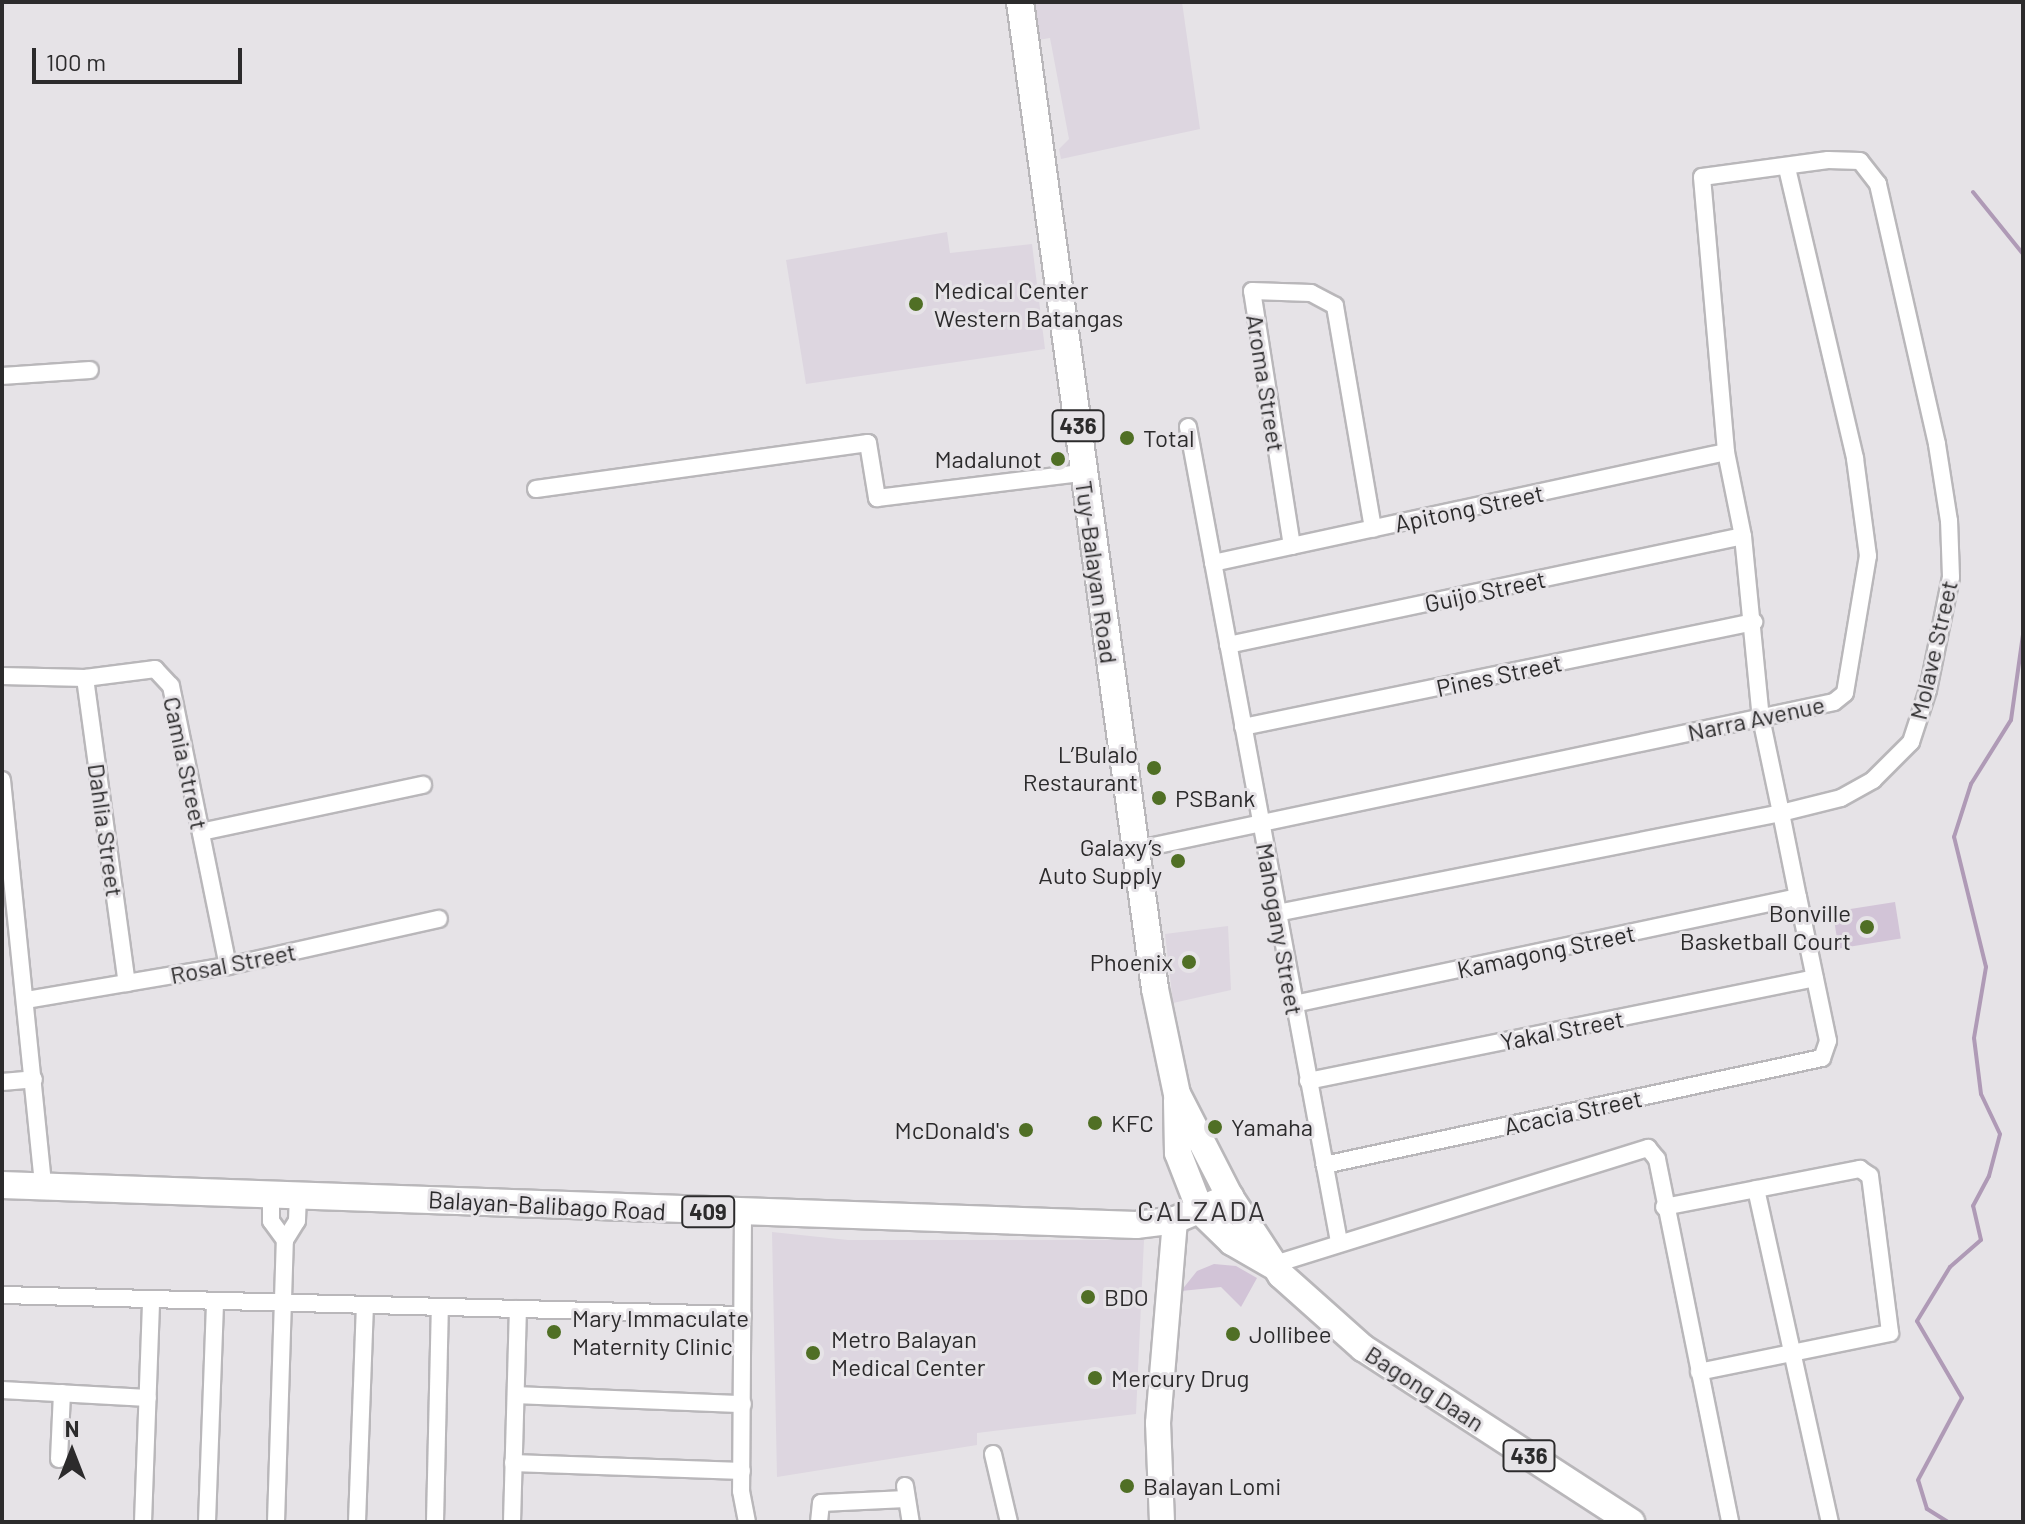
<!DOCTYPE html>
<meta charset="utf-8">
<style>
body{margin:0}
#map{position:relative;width:2025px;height:1524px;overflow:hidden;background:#e6e3e7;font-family:Barlow,sans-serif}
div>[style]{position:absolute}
.built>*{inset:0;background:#ddd6e0}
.green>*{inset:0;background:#d2c4d7;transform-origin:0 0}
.stream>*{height:4px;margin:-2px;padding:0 2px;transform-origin:2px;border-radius:2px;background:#af9ab6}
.roads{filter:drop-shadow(2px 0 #b9b7ba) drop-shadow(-2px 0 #b9b7ba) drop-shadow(0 2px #b9b7ba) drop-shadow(0 -2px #b9b7ba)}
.street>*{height:16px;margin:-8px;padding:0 8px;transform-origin:8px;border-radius:8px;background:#fff}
.secondary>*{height:24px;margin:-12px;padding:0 12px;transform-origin:12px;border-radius:12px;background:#fff}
.primary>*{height:26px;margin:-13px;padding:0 13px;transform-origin:13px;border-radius:13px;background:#fff}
.dots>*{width:22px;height:22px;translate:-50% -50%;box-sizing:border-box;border:4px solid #e6e3e7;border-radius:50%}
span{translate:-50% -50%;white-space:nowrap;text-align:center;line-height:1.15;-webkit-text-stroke:6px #e6e3e7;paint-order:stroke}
.shield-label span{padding:2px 6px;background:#e6e3e7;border:2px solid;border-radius:6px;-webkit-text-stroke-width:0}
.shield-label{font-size:22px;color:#2c2b2c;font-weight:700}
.poi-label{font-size:24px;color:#2c2b2c}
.left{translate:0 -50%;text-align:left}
.right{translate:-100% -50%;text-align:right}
.street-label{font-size:24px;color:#2c2b2c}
.quarter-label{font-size:28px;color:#353335;letter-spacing:2px}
.frame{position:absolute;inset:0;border:4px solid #2c2b2c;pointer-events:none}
.north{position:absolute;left:32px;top:1412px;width:80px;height:80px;-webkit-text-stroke:6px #e6e3e7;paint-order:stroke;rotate:0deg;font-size:22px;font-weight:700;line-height:32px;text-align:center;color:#2c2b2c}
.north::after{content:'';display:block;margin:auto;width:28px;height:36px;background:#2c2b2c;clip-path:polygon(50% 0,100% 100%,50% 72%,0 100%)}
.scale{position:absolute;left:32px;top:48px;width:210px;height:36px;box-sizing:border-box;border:4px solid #2c2b2c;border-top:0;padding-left:10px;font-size:24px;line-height:28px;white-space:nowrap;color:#2c2b2c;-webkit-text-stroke:6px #e6e3e7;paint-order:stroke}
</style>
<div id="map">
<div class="built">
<div style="clip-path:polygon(1033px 2px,1182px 2px,1200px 129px,1061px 159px,1059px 149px,1069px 139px,1050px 38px,1038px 40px)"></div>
<div style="clip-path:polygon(947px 232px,950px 253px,1032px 244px,1045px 349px,806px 384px,786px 260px)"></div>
<div style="clip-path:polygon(1228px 926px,1231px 990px,1173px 1003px,1165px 934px)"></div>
<div style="clip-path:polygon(772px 1232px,848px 1240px,1144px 1240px,1136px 1414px,977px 1433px,977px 1445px,777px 1477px)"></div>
</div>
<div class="green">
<div style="left:1895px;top:902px;width:37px;height:63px;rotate:81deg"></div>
<div style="clip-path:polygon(1214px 1264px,1236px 1266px,1257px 1278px,1241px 1307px,1221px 1287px,1181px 1291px,1197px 1271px)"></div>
</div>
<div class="stream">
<div style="left:1973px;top:192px;width:80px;rotate:51.1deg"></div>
<div style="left:1948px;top:1522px;width:25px;rotate:-148deg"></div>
<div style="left:1927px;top:1509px;width:30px;rotate:-107deg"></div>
<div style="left:1918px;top:1480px;width:93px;rotate:-61.8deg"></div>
<div style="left:1962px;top:1398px;width:89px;rotate:-120.3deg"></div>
<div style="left:1917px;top:1321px;width:63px;rotate:-58.6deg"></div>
<div style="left:1950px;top:1267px;width:41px;rotate:-41.1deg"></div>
<div style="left:1981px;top:1240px;width:35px;rotate:-103deg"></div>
<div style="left:1973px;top:1206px;width:34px;rotate:-62deg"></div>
<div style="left:1989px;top:1176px;width:43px;rotate:-75.3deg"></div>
<div style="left:2000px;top:1134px;width:44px;rotate:-115.4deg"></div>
<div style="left:1981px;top:1094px;width:56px;rotate:-97.1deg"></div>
<div style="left:1974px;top:1038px;width:72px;rotate:-80.4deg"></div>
<div style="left:1986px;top:967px;width:134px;rotate:-103.8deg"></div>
<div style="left:1954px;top:837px;width:56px;rotate:-72.2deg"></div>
<div style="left:1971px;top:784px;width:75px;rotate:-58deg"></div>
<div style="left:2011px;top:720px;width:86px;rotate:-82deg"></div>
</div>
<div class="roads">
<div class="street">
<div style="left:2px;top:376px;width:88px;rotate:-3.9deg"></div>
<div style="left:1188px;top:427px;width:829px;rotate:79.5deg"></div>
<div style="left:536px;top:489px;width:335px;rotate:-7.9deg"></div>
<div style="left:868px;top:443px;width:56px;rotate:80.7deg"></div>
<div style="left:877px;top:498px;width:207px;rotate:-7deg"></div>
<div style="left:1292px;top:546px;width:258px;rotate:-98.9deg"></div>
<div style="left:1252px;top:291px;width:59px;rotate:1.9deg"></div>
<div style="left:1311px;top:293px;width:27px;rotate:28deg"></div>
<div style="left:1335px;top:306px;width:226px;rotate:80.3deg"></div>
<div style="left:1213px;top:563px;width:525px;rotate:-12.21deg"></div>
<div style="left:1228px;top:645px;width:526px;rotate:-11.95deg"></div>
<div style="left:2px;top:676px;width:83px;rotate:1.4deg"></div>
<div style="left:85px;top:678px;width:71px;rotate:-7.3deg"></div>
<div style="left:155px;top:669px;width:23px;rotate:47deg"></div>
<div style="left:171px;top:686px;width:286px;rotate:78.5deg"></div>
<div style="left:85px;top:678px;width:308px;rotate:82.2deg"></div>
<div style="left:1243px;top:727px;width:522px;rotate:-11.61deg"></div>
<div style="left:2px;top:780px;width:407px;rotate:84.2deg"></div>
<div style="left:201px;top:832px;width:227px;rotate:-12deg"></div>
<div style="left:1139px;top:849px;width:710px;rotate:-11.94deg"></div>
<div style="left:1834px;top:702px;width:14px;rotate:-39deg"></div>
<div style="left:1845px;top:693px;width:139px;rotate:-80.5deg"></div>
<div style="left:1868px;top:556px;width:99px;rotate:-97.6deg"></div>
<div style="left:1855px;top:458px;width:298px;rotate:-103.2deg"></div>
<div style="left:1277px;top:913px;width:514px;rotate:-11.22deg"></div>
<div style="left:1781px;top:813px;width:62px;rotate:-14deg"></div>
<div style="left:1841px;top:798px;width:37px;rotate:-29deg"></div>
<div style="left:1873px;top:780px;width:54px;rotate:-45deg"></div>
<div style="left:1911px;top:742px;width:55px;rotate:-71.9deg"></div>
<div style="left:1928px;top:690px;width:115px;rotate:-78.5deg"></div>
<div style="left:1951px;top:577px;width:56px;rotate:-92deg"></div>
<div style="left:1949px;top:521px;width:78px;rotate:-98.9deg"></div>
<div style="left:1937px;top:444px;width:267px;rotate:-102.8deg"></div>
<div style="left:1878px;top:184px;width:29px;rotate:-128deg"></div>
<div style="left:1860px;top:161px;width:32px;rotate:-178deg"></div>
<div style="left:1828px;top:160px;width:127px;rotate:172.3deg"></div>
<div style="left:1702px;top:177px;width:276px;rotate:85deg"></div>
<div style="left:1726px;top:452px;width:86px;rotate:78.6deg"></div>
<div style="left:1743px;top:536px;width:183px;rotate:84.4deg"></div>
<div style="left:1761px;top:718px;width:97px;rotate:78.1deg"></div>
<div style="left:1781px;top:813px;width:86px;rotate:78.6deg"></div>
<div style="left:1798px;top:897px;width:147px;rotate:78.2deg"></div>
<div style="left:1828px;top:1041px;width:18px;rotate:109deg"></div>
<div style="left:1822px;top:1058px;width:509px;rotate:167.87deg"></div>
<div style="left:26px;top:1000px;width:205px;rotate:-9.6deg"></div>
<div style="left:228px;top:966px;width:216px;rotate:-12.6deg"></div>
<div style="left:1294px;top:1004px;width:515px;rotate:-11.99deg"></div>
<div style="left:1308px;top:1081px;width:517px;rotate:-11.48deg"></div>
<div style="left:2px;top:1082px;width:32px;rotate:-5deg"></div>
<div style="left:1756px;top:1189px;width:341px;rotate:77.5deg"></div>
<div style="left:271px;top:1194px;width:27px;rotate:90deg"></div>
<div style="left:271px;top:1221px;width:24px;rotate:54deg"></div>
<div style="left:1664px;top:1207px;width:200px;rotate:-11deg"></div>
<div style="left:1860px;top:1169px;width:12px;rotate:35deg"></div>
<div style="left:1870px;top:1176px;width:158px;rotate:82.7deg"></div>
<div style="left:1890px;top:1333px;width:195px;rotate:168.5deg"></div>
<div style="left:743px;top:1214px;width:277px;rotate:90.4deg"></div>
<div style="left:741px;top:1491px;width:32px;rotate:79deg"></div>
<div style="left:1272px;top:1265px;width:394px;rotate:-17.3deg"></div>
<div style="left:1648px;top:1148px;width:14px;rotate:51deg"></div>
<div style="left:1657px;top:1159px;width:370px;rotate:78.6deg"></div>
<div style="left:2px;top:1295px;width:741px;rotate:1.55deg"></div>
<div style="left:2px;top:1390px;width:146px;rotate:3.1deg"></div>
<div style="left:516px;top:1395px;width:227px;rotate:2.3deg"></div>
<div style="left:993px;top:1454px;width:70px;rotate:76.8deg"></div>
<div style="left:59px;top:1459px;width:66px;rotate:-87.4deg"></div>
<div style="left:513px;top:1463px;width:229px;rotate:2deg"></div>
<div style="left:905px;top:1486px;width:36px;rotate:81deg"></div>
<div style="left:143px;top:1522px;width:223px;rotate:-87.9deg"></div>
<div style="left:207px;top:1522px;width:221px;rotate:-87.9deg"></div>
<div style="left:276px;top:1522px;width:282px;rotate:-88.2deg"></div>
<div style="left:285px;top:1240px;width:22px;rotate:-58deg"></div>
<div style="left:297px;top:1221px;width:27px;rotate:-88deg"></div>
<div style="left:357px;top:1522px;width:217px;rotate:-87.9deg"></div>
<div style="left:435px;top:1522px;width:215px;rotate:-88.7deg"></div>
<div style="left:512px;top:1522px;width:213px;rotate:-88.4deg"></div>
<div style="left:819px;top:1522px;width:19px;rotate:-84deg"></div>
<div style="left:821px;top:1503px;width:85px;rotate:-2.7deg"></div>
</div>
<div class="secondary">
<div style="left:1162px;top:1522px;width:99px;rotate:-92.3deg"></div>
<div style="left:1158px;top:1423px;width:204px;rotate:-85.2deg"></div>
</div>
<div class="primary">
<div style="left:1020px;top:2px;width:996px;rotate:82.21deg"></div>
<div style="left:1155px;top:989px;width:107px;rotate:78.2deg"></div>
<div style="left:1177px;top:1094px;width:116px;rotate:62.8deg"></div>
<div style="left:1230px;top:1197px;width:93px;rotate:56.8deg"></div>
<div style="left:1281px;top:1275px;width:110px;rotate:41.7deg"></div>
<div style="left:1363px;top:1348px;width:320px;rotate:33deg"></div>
<div style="left:1177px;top:1101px;width:52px;rotate:88.9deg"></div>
<div style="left:1178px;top:1153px;width:63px;rotate:68.7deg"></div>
<div style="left:1201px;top:1212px;width:43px;rotate:44.1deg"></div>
<div style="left:1232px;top:1242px;width:46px;rotate:29.9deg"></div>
<div style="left:2px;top:1185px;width:1135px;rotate:2.02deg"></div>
<div style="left:1136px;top:1225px;width:39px;rotate:-7deg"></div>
<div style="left:1175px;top:1220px;width:60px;rotate:-22.7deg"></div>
</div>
</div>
<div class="dots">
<div style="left:916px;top:304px;background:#506f25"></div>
<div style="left:1127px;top:438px;background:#506f25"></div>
<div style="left:1058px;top:459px;background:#506f25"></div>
<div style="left:1154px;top:768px;background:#506f25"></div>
<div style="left:1159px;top:798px;background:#506f25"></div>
<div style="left:1178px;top:861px;background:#506f25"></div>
<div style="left:1867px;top:927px;background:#506f25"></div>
<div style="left:1189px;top:962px;background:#506f25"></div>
<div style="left:1095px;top:1123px;background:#506f25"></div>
<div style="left:1215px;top:1127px;background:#506f25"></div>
<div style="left:1026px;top:1130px;background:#506f25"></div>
<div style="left:1088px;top:1297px;background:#506f25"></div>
<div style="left:554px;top:1332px;background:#506f25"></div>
<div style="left:1233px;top:1334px;background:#506f25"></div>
<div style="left:813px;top:1353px;background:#506f25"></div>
<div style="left:1095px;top:1378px;background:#506f25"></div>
<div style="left:1127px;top:1486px;background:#506f25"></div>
</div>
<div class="shield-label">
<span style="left:1078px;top:426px">436</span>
<span style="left:708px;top:1212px">409</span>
<span style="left:1529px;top:1456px">436</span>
</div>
<div class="poi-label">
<span class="left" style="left:934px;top:304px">Medical Center<br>Western Batangas</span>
<span class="left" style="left:1143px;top:438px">Total</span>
<span class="right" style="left:1042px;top:459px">Madalunot</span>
<span class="right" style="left:1138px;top:768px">L’Bulalo<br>Restaurant</span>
<span class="left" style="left:1175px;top:798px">PSBank</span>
<span class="right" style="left:1162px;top:861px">Galaxy’s<br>Auto Supply</span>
<span class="right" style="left:1851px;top:927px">Bonville<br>Basketball Court</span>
<span class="right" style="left:1173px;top:962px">Phoenix</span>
<span class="left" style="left:1111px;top:1123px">KFC</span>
<span class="left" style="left:1231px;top:1127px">Yamaha</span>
<span class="right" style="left:1010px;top:1130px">McDonald's</span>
<span class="left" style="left:1104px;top:1297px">BDO</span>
<span class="left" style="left:572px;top:1332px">Mary Immaculate<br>Maternity Clinic</span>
<span class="left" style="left:1249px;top:1334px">Jollibee</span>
<span class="left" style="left:831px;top:1353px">Metro Balayan<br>Medical Center</span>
<span class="left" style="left:1111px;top:1378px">Mercury Drug</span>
<span class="left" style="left:1143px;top:1486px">Balayan Lomi</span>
</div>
<div class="street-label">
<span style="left:1266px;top:383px;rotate:81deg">Aroma Street</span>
<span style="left:1469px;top:508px;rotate:-12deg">Apitong Street</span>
<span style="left:1097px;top:572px;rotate:82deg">Tuy-Balayan Road</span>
<span style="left:1485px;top:591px;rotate:-12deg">Guijo Street</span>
<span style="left:1933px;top:650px;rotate:-77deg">Molave Street</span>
<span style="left:1499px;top:675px;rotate:-12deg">Pines Street</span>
<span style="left:1756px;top:718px;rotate:-12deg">Narra Avenue</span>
<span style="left:186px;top:763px;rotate:78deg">Camia Street</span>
<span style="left:106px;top:830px;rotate:82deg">Dahlia Street</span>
<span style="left:1280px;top:929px;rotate:80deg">Mahogany Street</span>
<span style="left:1546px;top:951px;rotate:-12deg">Kamagong Street</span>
<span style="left:233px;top:963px;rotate:-11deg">Rosal Street</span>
<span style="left:1562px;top:1030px;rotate:-11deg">Yakal Street</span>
<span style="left:1573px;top:1112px;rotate:-12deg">Acacia Street</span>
<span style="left:547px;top:1205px;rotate:3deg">Balayan-Balibago Road</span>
<span style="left:1425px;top:1388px;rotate:33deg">Bagong Daan</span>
</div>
<div class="quarter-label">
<span style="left:1202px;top:1210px">CALZADA</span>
</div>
<div class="frame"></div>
<div class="north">N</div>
<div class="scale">100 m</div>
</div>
